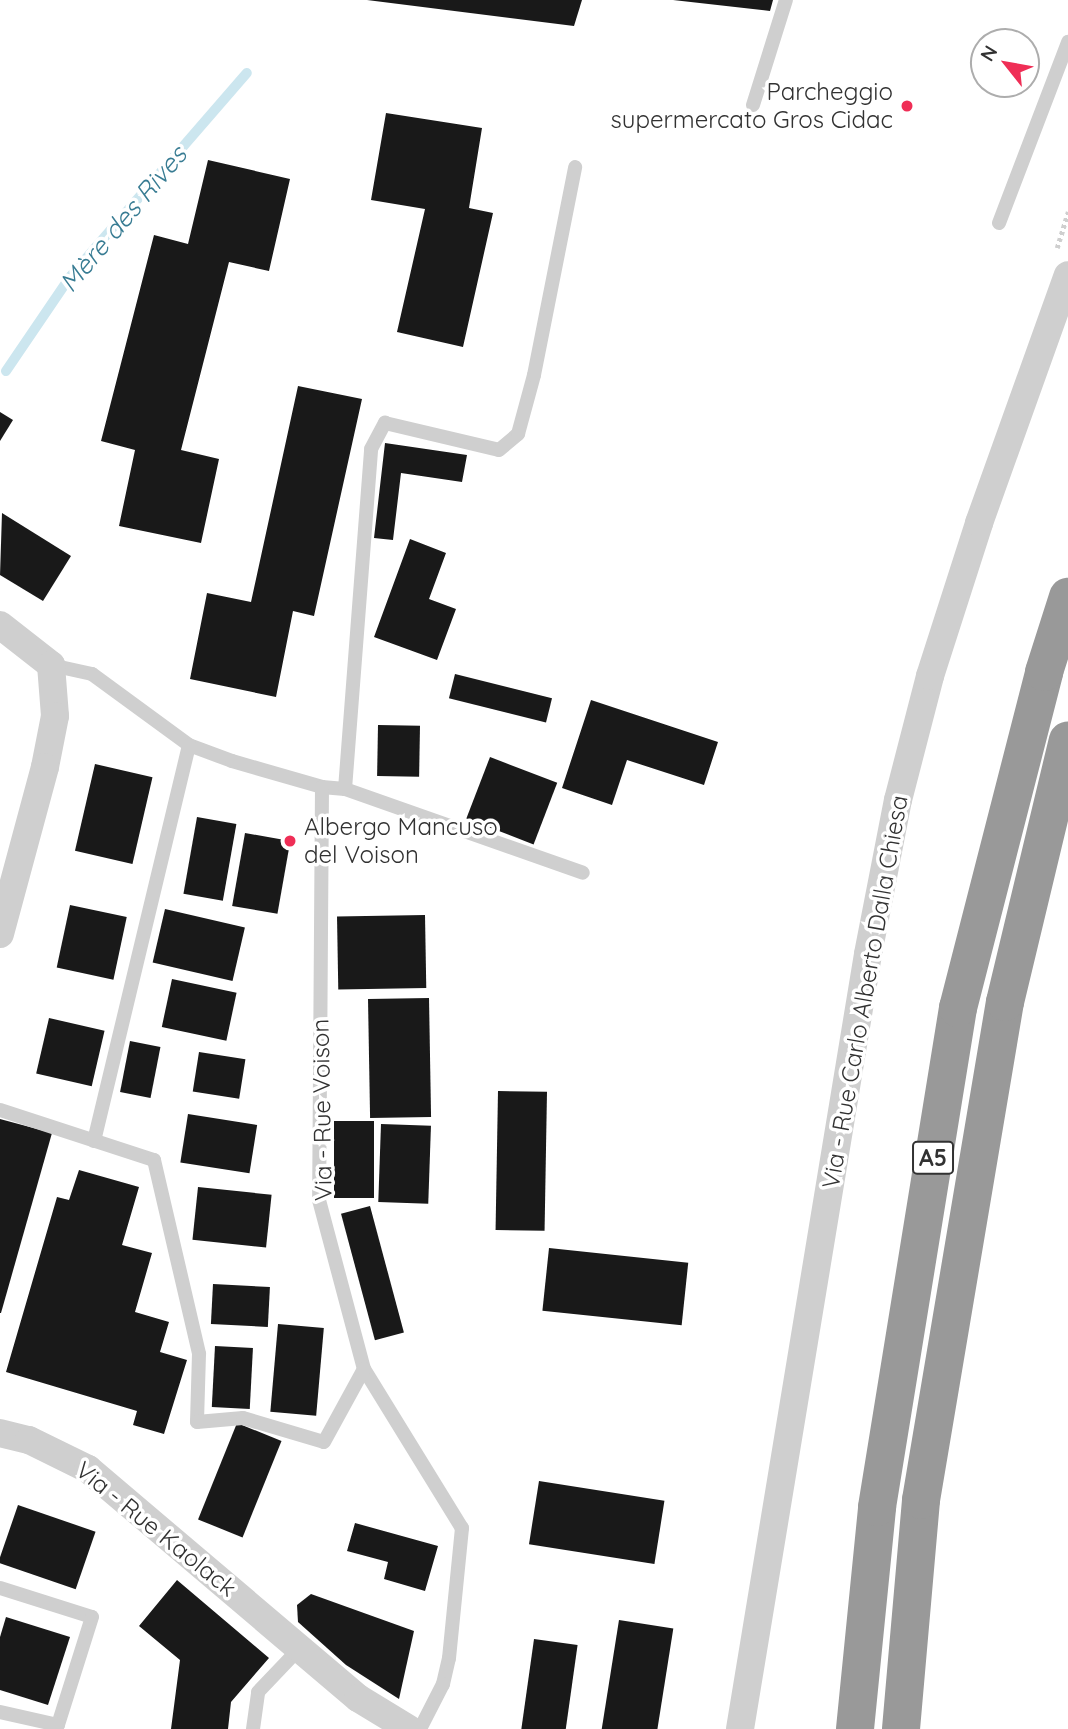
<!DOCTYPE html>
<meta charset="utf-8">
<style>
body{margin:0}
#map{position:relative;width:1068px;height:1729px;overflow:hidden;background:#fff;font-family:Quicksand,sans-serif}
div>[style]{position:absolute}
.stream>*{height:10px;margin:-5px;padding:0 5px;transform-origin:5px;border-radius:5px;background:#cce6ef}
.building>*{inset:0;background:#191919;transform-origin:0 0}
.path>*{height:4.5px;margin-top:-2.25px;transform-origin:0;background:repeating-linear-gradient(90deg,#cfcfcf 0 3.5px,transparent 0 7px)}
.service>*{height:14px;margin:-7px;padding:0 7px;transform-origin:7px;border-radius:7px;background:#cfcfcf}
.minor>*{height:28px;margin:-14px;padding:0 14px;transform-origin:14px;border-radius:14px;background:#cfcfcf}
.motorway>*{height:38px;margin:-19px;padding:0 19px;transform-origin:19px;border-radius:19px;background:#999}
.dots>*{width:19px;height:19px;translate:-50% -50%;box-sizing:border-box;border:4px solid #fff;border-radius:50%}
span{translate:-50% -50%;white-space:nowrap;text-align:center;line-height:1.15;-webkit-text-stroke:7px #fff;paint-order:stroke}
.shield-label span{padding:2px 5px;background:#fff;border:2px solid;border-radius:5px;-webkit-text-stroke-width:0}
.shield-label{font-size:23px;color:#323232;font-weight:700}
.poi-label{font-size:24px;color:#323232}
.right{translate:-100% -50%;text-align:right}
.left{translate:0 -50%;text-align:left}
.street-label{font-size:24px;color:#323232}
.water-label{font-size:26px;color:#387c93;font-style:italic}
.north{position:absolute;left:970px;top:28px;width:70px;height:70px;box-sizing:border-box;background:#fff;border:2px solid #adadad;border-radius:50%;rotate:301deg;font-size:19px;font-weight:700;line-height:28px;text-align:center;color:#323232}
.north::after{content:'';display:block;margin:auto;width:24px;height:32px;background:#ef2e56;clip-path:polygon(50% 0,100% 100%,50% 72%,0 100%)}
</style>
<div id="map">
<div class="stream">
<div style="left:6px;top:371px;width:114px;rotate:-55.8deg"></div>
<div style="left:70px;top:277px;width:270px;rotate:-49.1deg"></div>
</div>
<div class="building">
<div style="clip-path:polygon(367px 0,582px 0,574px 26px)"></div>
<div style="clip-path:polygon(673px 0,773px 0,770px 11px)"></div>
<div style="clip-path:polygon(386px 113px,482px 128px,469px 208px,493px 213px,463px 347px,397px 332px,425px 209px,371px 200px)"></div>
<div style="clip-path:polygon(208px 160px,290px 179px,269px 271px,229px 262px,181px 450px,219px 459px,201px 543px,119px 526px,135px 450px,101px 441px,154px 235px,188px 244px)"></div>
<div style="clip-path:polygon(298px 386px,362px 399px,314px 616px,293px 611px,276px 697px,190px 679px,207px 593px,251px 602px)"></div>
<div style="clip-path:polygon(0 412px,13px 420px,0 441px)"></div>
<div style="clip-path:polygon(385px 443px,467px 455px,462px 482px,401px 473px,393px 540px,374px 538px)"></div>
<div style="clip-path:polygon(2px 513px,71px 556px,43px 601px,0 575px)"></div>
<div style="clip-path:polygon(410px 539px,446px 553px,429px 599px,456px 609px,437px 660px,374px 637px)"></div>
<div style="left:455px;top:674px;width:100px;height:25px;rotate:14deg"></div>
<div style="clip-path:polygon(591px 700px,718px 742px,704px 785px,627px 760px,612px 805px,562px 788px)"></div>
<div style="left:378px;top:725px;width:42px;height:51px;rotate:1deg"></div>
<div style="left:490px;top:757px;width:72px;height:66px;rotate:21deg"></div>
<div style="left:95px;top:764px;width:59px;height:89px;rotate:13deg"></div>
<div style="left:197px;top:817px;width:40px;height:78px;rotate:10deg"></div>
<div style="left:245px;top:833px;width:46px;height:74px;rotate:10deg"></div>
<div style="left:70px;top:905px;width:58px;height:64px;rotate:12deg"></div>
<div style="left:165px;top:909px;width:82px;height:55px;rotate:13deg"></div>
<div style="left:425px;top:915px;width:73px;height:88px;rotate:89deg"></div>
<div style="left:172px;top:979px;width:66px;height:49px;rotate:12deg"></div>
<div style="left:429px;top:998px;width:119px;height:61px;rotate:89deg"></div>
<div style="left:49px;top:1018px;width:57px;height:57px;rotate:13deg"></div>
<div style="left:130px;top:1041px;width:31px;height:52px;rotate:11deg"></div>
<div style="left:199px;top:1052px;width:47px;height:40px;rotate:9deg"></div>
<div style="left:498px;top:1091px;width:49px;height:139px;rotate:1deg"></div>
<div style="left:188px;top:1114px;width:70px;height:49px;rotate:9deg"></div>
<div style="clip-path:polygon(0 1119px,52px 1133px,1px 1313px,0 1313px)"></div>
<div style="left:334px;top:1121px;width:40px;height:77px"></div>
<div style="left:381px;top:1124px;width:50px;height:78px;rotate:2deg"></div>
<div style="clip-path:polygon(79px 1170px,139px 1187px,122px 1245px,152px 1253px,135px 1312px,169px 1322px,160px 1352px,187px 1360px,164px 1434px,133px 1425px,137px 1411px,6px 1372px,57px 1197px,69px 1200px)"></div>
<div style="left:198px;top:1187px;width:74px;height:53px;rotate:6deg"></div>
<div style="left:370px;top:1206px;width:131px;height:30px;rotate:75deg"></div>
<div style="left:549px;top:1248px;width:140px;height:63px;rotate:6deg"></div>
<div style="left:213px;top:1284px;width:57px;height:40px;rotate:3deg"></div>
<div style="left:278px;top:1324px;width:46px;height:88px;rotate:5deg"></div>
<div style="left:215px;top:1346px;width:38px;height:61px;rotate:3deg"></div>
<div style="left:237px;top:1423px;width:48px;height:104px;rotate:22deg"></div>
<div style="left:539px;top:1481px;width:127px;height:64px;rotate:9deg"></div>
<div style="left:18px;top:1505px;width:82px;height:61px;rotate:19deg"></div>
<div style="clip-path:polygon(355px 1523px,438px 1546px,425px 1591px,384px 1579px,388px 1562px,347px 1551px)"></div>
<div style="clip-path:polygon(177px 1580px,269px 1658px,231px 1702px,228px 1729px,171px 1729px,180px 1660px,139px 1626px)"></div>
<div style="clip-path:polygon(311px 1594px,414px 1631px,399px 1699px,346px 1665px,298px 1622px,297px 1605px)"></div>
<div style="clip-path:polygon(6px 1617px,70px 1637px,48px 1705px,0 1690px,0 1637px)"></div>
<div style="left:619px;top:1620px;width:55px;height:111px;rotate:9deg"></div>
<div style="left:534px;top:1639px;width:44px;height:91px;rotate:8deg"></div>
</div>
<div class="path">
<div style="left:1057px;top:248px;width:38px;rotate:-73deg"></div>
</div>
<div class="service">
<div style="left:753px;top:105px;width:110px;rotate:-72.6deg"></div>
<div style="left:999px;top:223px;width:194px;rotate:-69.1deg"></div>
<div style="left:51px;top:665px;width:42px;rotate:12.4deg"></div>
<div style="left:92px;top:674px;width:120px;rotate:36.2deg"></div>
<div style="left:189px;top:745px;width:46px;rotate:20.4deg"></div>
<div style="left:232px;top:761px;width:94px;rotate:16.1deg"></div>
<div style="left:322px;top:787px;width:23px;rotate:5deg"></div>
<div style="left:345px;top:789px;width:252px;rotate:19.4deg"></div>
<div style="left:322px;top:787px;width:413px;rotate:90.4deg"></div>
<div style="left:319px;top:1200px;width:175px;rotate:75.1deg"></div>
<div style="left:364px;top:1369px;width:187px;rotate:58.4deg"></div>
<div style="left:462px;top:1528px;width:131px;rotate:95.7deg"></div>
<div style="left:449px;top:1658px;width:27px;rotate:103deg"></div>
<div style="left:443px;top:1684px;width:51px;rotate:117.1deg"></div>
<div style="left:345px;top:789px;width:341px;rotate:-85.6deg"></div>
<div style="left:371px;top:449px;width:30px;rotate:-62deg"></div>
<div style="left:385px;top:423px;width:117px;rotate:13.3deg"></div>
<div style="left:499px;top:450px;width:25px;rotate:-40deg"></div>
<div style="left:518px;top:434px;width:61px;rotate:-74.8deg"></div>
<div style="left:534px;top:375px;width:212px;rotate:-78.8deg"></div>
<div style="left:0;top:1110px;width:162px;rotate:18deg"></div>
<div style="left:154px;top:1160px;width:199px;rotate:76.9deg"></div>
<div style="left:199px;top:1354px;width:68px;rotate:91.7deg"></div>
<div style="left:197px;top:1422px;width:46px;rotate:-5deg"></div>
<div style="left:243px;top:1418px;width:84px;rotate:16.5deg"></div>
<div style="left:324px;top:1442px;width:83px;rotate:-61.3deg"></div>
<div style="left:94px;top:1141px;width:407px;rotate:-76.5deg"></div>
<div style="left:0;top:1588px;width:96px;rotate:17.5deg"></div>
<div style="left:92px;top:1617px;width:113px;rotate:107.5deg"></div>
<div style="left:58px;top:1725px;width:59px;rotate:-167.4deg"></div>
<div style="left:253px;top:1729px;width:37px;rotate:-82deg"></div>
<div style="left:258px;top:1692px;width:59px;rotate:-46.4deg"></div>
</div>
<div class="minor">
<div style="left:0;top:625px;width:65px;rotate:38.1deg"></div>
<div style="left:51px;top:665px;width:51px;rotate:85.5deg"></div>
<div style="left:55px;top:716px;width:52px;rotate:101.1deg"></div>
<div style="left:45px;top:767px;width:173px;rotate:105.1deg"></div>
<div style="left:0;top:1433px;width:30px;rotate:14deg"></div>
<div style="left:29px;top:1440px;width:66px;rotate:26.2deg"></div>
<div style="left:88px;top:1469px;width:354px;rotate:40.3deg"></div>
<div style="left:358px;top:1698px;width:60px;rotate:31.3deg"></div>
<div style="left:740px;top:1729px;width:785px;rotate:-80.62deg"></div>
<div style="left:868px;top:954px;width:157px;rotate:-79deg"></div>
<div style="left:898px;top:800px;width:128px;rotate:-75.5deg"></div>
<div style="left:930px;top:676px;width:161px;rotate:-72.2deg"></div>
<div style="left:979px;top:523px;width:263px;rotate:-70.3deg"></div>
</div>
<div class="motorway">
<div style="left:855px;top:1729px;width:223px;rotate:-84.3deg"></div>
<div style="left:877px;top:1507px;width:506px;rotate:-80.78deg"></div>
<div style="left:958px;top:1008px;width:347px;rotate:-75.6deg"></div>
<div style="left:1044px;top:672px;width:79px;rotate:-72.3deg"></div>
<div style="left:901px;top:1729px;width:230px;rotate:-85deg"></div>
<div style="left:921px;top:1500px;width:505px;rotate:-80.43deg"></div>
<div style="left:1005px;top:1002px;width:269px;rotate:-76.5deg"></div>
</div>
<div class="dots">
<div style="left:907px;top:106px;background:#ef2e56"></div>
<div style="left:290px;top:841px;background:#ef2e56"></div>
</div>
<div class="shield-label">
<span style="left:933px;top:1158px">A5</span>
</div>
<div class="poi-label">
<span class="right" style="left:893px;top:106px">Parcheggio<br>supermercato Gros Cidac</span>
<span class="left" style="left:304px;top:841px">Albergo Mancuso<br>del Voison</span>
</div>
<div class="street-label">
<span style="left:865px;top:992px;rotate:-80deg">Via - Rue Carlo Alberto Dalla Chiesa</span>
<span style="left:322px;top:1110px;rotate:-91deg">Via - Rue Voison</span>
<span style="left:156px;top:1529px;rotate:39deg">Via - Rue Kaolack</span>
</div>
<div class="water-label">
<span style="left:123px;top:219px;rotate:-50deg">Mère des Rives</span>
</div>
<div class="north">N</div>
</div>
